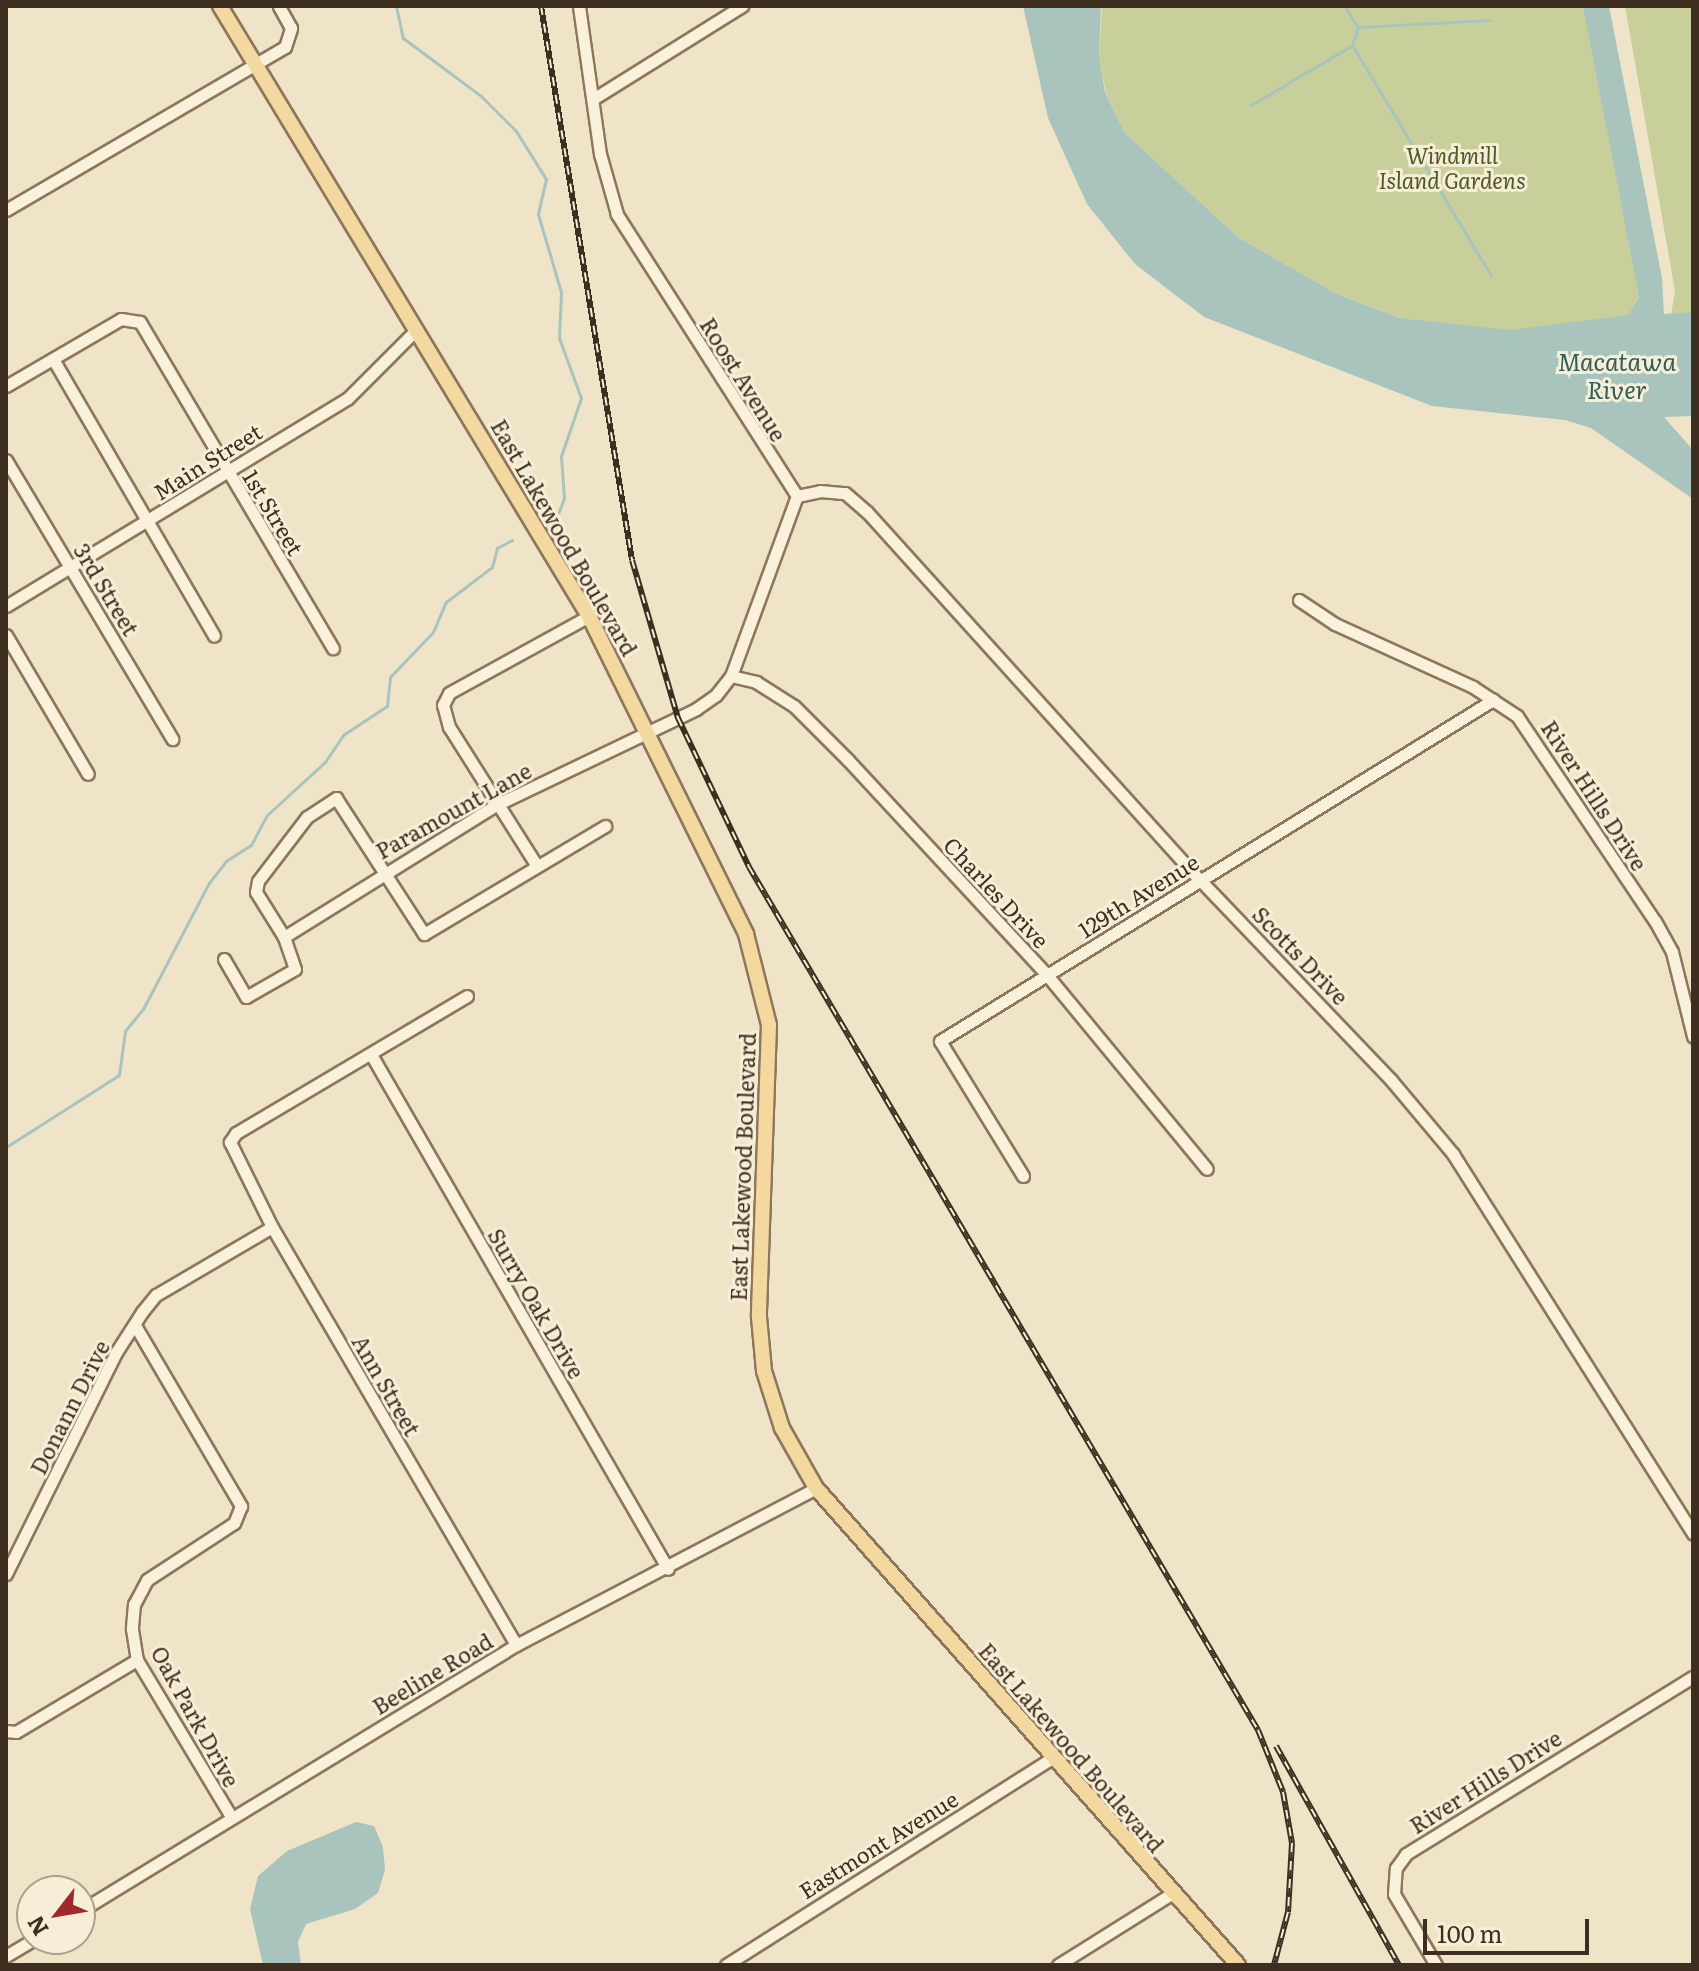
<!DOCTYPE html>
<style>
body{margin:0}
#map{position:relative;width:1699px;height:1971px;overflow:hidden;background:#f0e4c8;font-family:Literata,serif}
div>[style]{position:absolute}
.green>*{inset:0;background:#c9cf9b}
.water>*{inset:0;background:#a9c4bc}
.stream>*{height:3px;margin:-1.5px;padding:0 1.5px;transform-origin:1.5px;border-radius:1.5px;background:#a9c4bc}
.roads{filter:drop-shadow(2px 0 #8d765c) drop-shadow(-2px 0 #8d765c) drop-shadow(0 2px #8d765c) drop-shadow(0 -2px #8d765c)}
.minor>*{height:11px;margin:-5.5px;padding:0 5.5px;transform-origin:5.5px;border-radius:5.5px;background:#faf1dc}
.major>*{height:14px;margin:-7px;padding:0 7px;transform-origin:7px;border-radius:7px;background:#f3d9a0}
.rail>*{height:6px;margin-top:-3px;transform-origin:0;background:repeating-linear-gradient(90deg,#f7eed8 0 9px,#3d2e20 0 18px);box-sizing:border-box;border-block:2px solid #3d2e20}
span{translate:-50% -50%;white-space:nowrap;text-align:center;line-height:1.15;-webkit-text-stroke:6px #f7eed8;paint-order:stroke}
.park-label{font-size:22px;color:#4d5a26;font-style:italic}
.street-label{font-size:22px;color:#3d2e20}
.water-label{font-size:24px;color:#2f5d5a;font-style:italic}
.frame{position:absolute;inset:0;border:8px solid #3d2e20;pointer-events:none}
.north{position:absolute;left:16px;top:1875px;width:80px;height:80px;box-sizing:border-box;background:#f7eed8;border:2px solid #ada18e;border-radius:50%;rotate:239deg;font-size:22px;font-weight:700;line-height:32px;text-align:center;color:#3d2e20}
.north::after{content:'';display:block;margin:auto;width:28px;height:36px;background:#9e2a2b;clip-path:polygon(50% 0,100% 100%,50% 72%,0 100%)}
.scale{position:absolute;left:1423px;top:1919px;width:166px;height:36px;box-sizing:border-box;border:4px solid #3d2e20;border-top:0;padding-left:10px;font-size:24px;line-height:28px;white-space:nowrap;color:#3d2e20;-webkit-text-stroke:6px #f7eed8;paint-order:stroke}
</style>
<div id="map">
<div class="green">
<div style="clip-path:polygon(1102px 6px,1584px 6px,1639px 296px,1628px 316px,1509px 331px,1400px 318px,1339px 295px,1239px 238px,1125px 133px,1106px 93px,1099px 57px)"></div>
<div style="clip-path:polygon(1625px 6px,1693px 6px,1693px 330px,1669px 326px,1675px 291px)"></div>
</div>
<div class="water">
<div style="clip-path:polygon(1023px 6px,1101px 6px,1099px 56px,1105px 92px,1125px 133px,1239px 238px,1339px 295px,1400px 318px,1510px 330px,1628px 315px,1639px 297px,1583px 6px,1609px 6px,1662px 278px,1664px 314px,1693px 312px,1693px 416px,1664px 417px,1693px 450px,1693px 499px,1591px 428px,1565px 420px,1432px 406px,1204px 317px,1135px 264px,1087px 204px,1048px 118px)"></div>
<div style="clip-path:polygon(356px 1822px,374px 1826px,383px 1847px,385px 1870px,378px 1893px,355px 1909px,306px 1924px,298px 1942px,301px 1965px,263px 1965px,250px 1909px,258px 1876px,287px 1851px)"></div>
</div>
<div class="stream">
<div style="left:396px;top:6px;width:33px;rotate:78deg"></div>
<div style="left:403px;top:38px;width:97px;rotate:36.6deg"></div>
<div style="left:481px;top:96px;width:49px;rotate:45deg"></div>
<div style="left:516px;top:131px;width:57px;rotate:58deg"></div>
<div style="left:546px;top:179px;width:36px;rotate:103deg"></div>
<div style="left:538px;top:214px;width:81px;rotate:73.6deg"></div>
<div style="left:561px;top:292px;width:46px;rotate:92.5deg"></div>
<div style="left:559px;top:338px;width:64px;rotate:69.9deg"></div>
<div style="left:581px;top:398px;width:61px;rotate:109deg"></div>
<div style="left:561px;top:456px;width:42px;rotate:85.9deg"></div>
<div style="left:564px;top:498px;width:15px;rotate:110deg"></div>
<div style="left:1345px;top:6px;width:24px;rotate:60deg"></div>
<div style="left:1490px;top:20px;width:132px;rotate:177deg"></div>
<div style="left:1358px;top:27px;width:19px;rotate:108deg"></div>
<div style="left:1352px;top:45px;width:269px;rotate:58.9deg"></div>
<div style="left:1251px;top:105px;width:116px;rotate:-30.5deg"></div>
<div style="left:6px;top:1147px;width:134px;rotate:-32.5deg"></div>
<div style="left:119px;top:1075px;width:44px;rotate:-82.2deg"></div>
<div style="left:125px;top:1031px;width:28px;rotate:-51deg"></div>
<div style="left:143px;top:1009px;width:142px;rotate:-62.4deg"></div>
<div style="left:209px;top:883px;width:28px;rotate:-52deg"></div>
<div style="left:226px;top:861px;width:30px;rotate:-33deg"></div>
<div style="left:251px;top:845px;width:34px;rotate:-62deg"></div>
<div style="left:267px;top:815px;width:79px;rotate:-42.4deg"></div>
<div style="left:325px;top:762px;width:32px;rotate:-56deg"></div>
<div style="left:343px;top:735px;width:53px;rotate:-33.4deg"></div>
<div style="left:387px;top:706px;width:29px;rotate:-84deg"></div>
<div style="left:390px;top:677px;width:62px;rotate:-46.3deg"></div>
<div style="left:433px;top:632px;width:33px;rotate:-67deg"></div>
<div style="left:446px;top:602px;width:58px;rotate:-37.3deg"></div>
<div style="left:492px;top:567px;width:20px;rotate:-75deg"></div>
<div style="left:497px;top:548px;width:17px;rotate:-28deg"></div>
</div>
<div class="roads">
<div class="minor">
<div style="left:593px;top:99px;width:176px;rotate:-32deg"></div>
<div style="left:6px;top:210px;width:323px;rotate:-30.3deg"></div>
<div style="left:285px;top:47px;width:20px;rotate:-72deg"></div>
<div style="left:291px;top:28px;width:25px;rotate:-119deg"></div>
<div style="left:53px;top:359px;width:320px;rotate:59.8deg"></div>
<div style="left:6px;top:386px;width:133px;rotate:-30.2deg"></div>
<div style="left:121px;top:319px;width:19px;rotate:9deg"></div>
<div style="left:140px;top:322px;width:379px;rotate:59.4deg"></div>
<div style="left:6px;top:460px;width:325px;rotate:59.2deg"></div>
<div style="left:797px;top:496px;width:24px;rotate:-12deg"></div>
<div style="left:820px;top:491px;width:25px;rotate:5deg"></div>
<div style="left:845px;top:493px;width:29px;rotate:41deg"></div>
<div style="left:867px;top:512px;width:496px;rotate:47.9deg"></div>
<div style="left:1200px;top:880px;width:277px;rotate:46.3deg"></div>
<div style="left:1391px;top:1080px;width:97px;rotate:50deg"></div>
<div style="left:1453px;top:1154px;width:449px;rotate:57.7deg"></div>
<div style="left:1299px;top:600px;width:43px;rotate:33.7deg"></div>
<div style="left:1335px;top:624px;width:152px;rotate:24.5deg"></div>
<div style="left:1473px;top:687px;width:53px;rotate:33.4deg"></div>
<div style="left:1517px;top:716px;width:247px;rotate:56.1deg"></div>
<div style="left:1655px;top:921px;width:35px;rotate:61deg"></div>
<div style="left:1672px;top:952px;width:87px;rotate:76deg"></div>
<div style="left:6px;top:606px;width:400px;rotate:-31.3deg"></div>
<div style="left:348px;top:398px;width:95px;rotate:-45deg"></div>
<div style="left:6px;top:635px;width:161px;rotate:59.5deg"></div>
<div style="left:731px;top:676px;width:26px;rotate:13deg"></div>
<div style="left:756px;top:682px;width:45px;rotate:32.3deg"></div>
<div style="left:794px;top:706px;width:76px;rotate:45deg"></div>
<div style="left:848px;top:760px;width:293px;rotate:47.2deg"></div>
<div style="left:1047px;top:975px;width:251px;rotate:50.5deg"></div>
<div style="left:537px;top:866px;width:165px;rotate:-122.3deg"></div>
<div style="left:449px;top:727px;width:23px;rotate:-105deg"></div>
<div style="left:443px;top:705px;width:13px;rotate:-63deg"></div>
<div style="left:449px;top:693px;width:160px;rotate:-28.8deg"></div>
<div style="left:284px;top:937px;width:252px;rotate:-31.9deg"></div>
<div style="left:498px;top:804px;width:220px;rotate:-25.6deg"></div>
<div style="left:696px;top:709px;width:24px;rotate:-35deg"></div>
<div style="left:716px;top:695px;width:24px;rotate:-52deg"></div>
<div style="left:731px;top:676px;width:192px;rotate:-69.9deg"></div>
<div style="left:797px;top:496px;width:335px;rotate:-122.6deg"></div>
<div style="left:617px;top:214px;width:62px;rotate:-105.8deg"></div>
<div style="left:600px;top:154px;width:149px;rotate:-98.1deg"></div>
<div style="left:224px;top:959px;width:44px;rotate:59.9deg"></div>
<div style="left:246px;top:997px;width:56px;rotate:-29.7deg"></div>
<div style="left:295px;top:969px;width:34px;rotate:-109deg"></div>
<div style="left:284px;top:937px;width:53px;rotate:-121.9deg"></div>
<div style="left:256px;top:892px;width:11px;rotate:-80deg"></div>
<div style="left:258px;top:881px;width:81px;rotate:-52.6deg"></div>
<div style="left:307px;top:817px;width:35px;rotate:-33deg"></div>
<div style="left:336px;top:798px;width:162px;rotate:57.1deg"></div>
<div style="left:424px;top:934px;width:211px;rotate:-30.8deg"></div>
<div style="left:467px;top:996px;width:269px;rotate:149.3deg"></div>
<div style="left:236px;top:1133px;width:11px;rotate:124deg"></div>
<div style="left:230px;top:1142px;width:95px;rotate:63.7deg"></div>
<div style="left:272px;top:1227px;width:484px;rotate:59.7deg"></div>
<div style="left:372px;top:1056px;width:592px;rotate:60.02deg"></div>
<div style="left:1023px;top:1176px;width:158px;rotate:-121.6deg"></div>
<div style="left:940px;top:1041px;width:650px;rotate:-31.66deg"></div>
<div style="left:136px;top:1327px;width:208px;rotate:59.6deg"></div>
<div style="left:241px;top:1506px;width:18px;rotate:112deg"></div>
<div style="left:234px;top:1523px;width:104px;rotate:146.8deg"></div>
<div style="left:147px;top:1580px;width:27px;rotate:118deg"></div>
<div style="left:134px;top:1604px;width:25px;rotate:95deg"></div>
<div style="left:132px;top:1629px;width:31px;rotate:81deg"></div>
<div style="left:137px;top:1660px;width:184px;rotate:59deg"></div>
<div style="left:6px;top:1574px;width:246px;rotate:-63.6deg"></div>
<div style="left:115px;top:1354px;width:50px;rotate:-57.3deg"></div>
<div style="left:142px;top:1312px;width:22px;rotate:-51deg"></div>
<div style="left:156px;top:1295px;width:134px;rotate:-30.4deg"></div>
<div style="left:6px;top:1731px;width:10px;rotate:6deg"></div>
<div style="left:16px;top:1732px;width:141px;rotate:-30.8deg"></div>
<div style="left:80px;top:1911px;width:511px;rotate:-31.39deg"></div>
<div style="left:516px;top:1645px;width:339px;rotate:-27.6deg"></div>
<div style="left:6px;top:1956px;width:33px;rotate:-31deg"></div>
<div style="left:726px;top:1965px;width:386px;rotate:-32.4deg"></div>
<div style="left:1058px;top:1965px;width:133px;rotate:-32.1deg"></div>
<div style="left:1436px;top:1965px;width:82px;rotate:-120.6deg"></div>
<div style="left:1394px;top:1894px;width:26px;rotate:-86deg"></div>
<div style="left:1396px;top:1868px;width:17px;rotate:-54deg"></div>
<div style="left:1406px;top:1854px;width:337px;rotate:-31.7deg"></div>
</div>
<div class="major">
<div style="left:220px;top:6px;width:715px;rotate:58.84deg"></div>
<div style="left:590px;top:618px;width:352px;rotate:63.7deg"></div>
<div style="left:746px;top:934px;width:94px;rotate:75.8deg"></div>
<div style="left:769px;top:1025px;width:292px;rotate:92deg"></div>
<div style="left:759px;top:1317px;width:54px;rotate:84.7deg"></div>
<div style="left:764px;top:1371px;width:60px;rotate:72.5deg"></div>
<div style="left:782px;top:1428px;width:69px;rotate:60.5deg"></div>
<div style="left:816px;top:1488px;width:637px;rotate:48.5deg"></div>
</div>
</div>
<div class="rail">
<div style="left:541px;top:6px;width:561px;rotate:80.67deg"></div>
<div style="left:632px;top:560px;width:165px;rotate:73.8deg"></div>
<div style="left:678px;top:718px;width:165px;rotate:64.5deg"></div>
<div style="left:749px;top:867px;width:1002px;rotate:59.47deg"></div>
<div style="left:1258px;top:1730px;width:67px;rotate:68deg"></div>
<div style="left:1283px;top:1792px;width:52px;rotate:80deg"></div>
<div style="left:1292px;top:1843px;width:69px;rotate:93.3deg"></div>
<div style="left:1288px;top:1912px;width:55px;rotate:104.8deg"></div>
<div style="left:1276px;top:1746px;width:251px;rotate:60.7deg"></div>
</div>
<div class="park-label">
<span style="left:1452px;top:167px">Windmill<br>Island Gardens</span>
</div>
<div class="street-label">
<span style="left:744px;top:379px;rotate:58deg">Roost Avenue</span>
<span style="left:207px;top:461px;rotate:-32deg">Main Street</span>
<span style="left:274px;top:512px;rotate:59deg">1st Street</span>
<span style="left:565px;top:537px;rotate:60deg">East Lakewood Boulevard</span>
<span style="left:107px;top:589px;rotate:59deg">3rd Street</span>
<span style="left:1595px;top:795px;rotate:57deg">River Hills Drive</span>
<span style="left:453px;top:810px;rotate:-29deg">Paramount Lane</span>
<span style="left:997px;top:892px;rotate:47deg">Charles Drive</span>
<span style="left:1138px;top:895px;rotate:-32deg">129th Avenue</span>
<span style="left:1301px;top:955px;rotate:46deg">Scotts Drive</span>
<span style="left:742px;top:1167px;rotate:-88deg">East Lakewood Boulevard</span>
<span style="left:537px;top:1303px;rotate:60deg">Surry Oak Drive</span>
<span style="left:387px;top:1385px;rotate:60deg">Ann Street</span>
<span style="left:69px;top:1407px;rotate:-63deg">Donann Drive</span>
<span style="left:432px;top:1673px;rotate:-31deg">Beeline Road</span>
<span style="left:196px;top:1716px;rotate:61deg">Oak Park Drive</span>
<span style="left:1072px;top:1747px;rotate:49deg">East Lakewood Boulevard</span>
<span style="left:1485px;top:1781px;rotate:-32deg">River Hills Drive</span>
<span style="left:878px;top:1844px;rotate:-32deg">Eastmont Avenue</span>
</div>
<div class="water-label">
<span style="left:1617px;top:375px">Macatawa<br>River</span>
</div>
<div class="frame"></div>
<div class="north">N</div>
<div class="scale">100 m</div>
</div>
